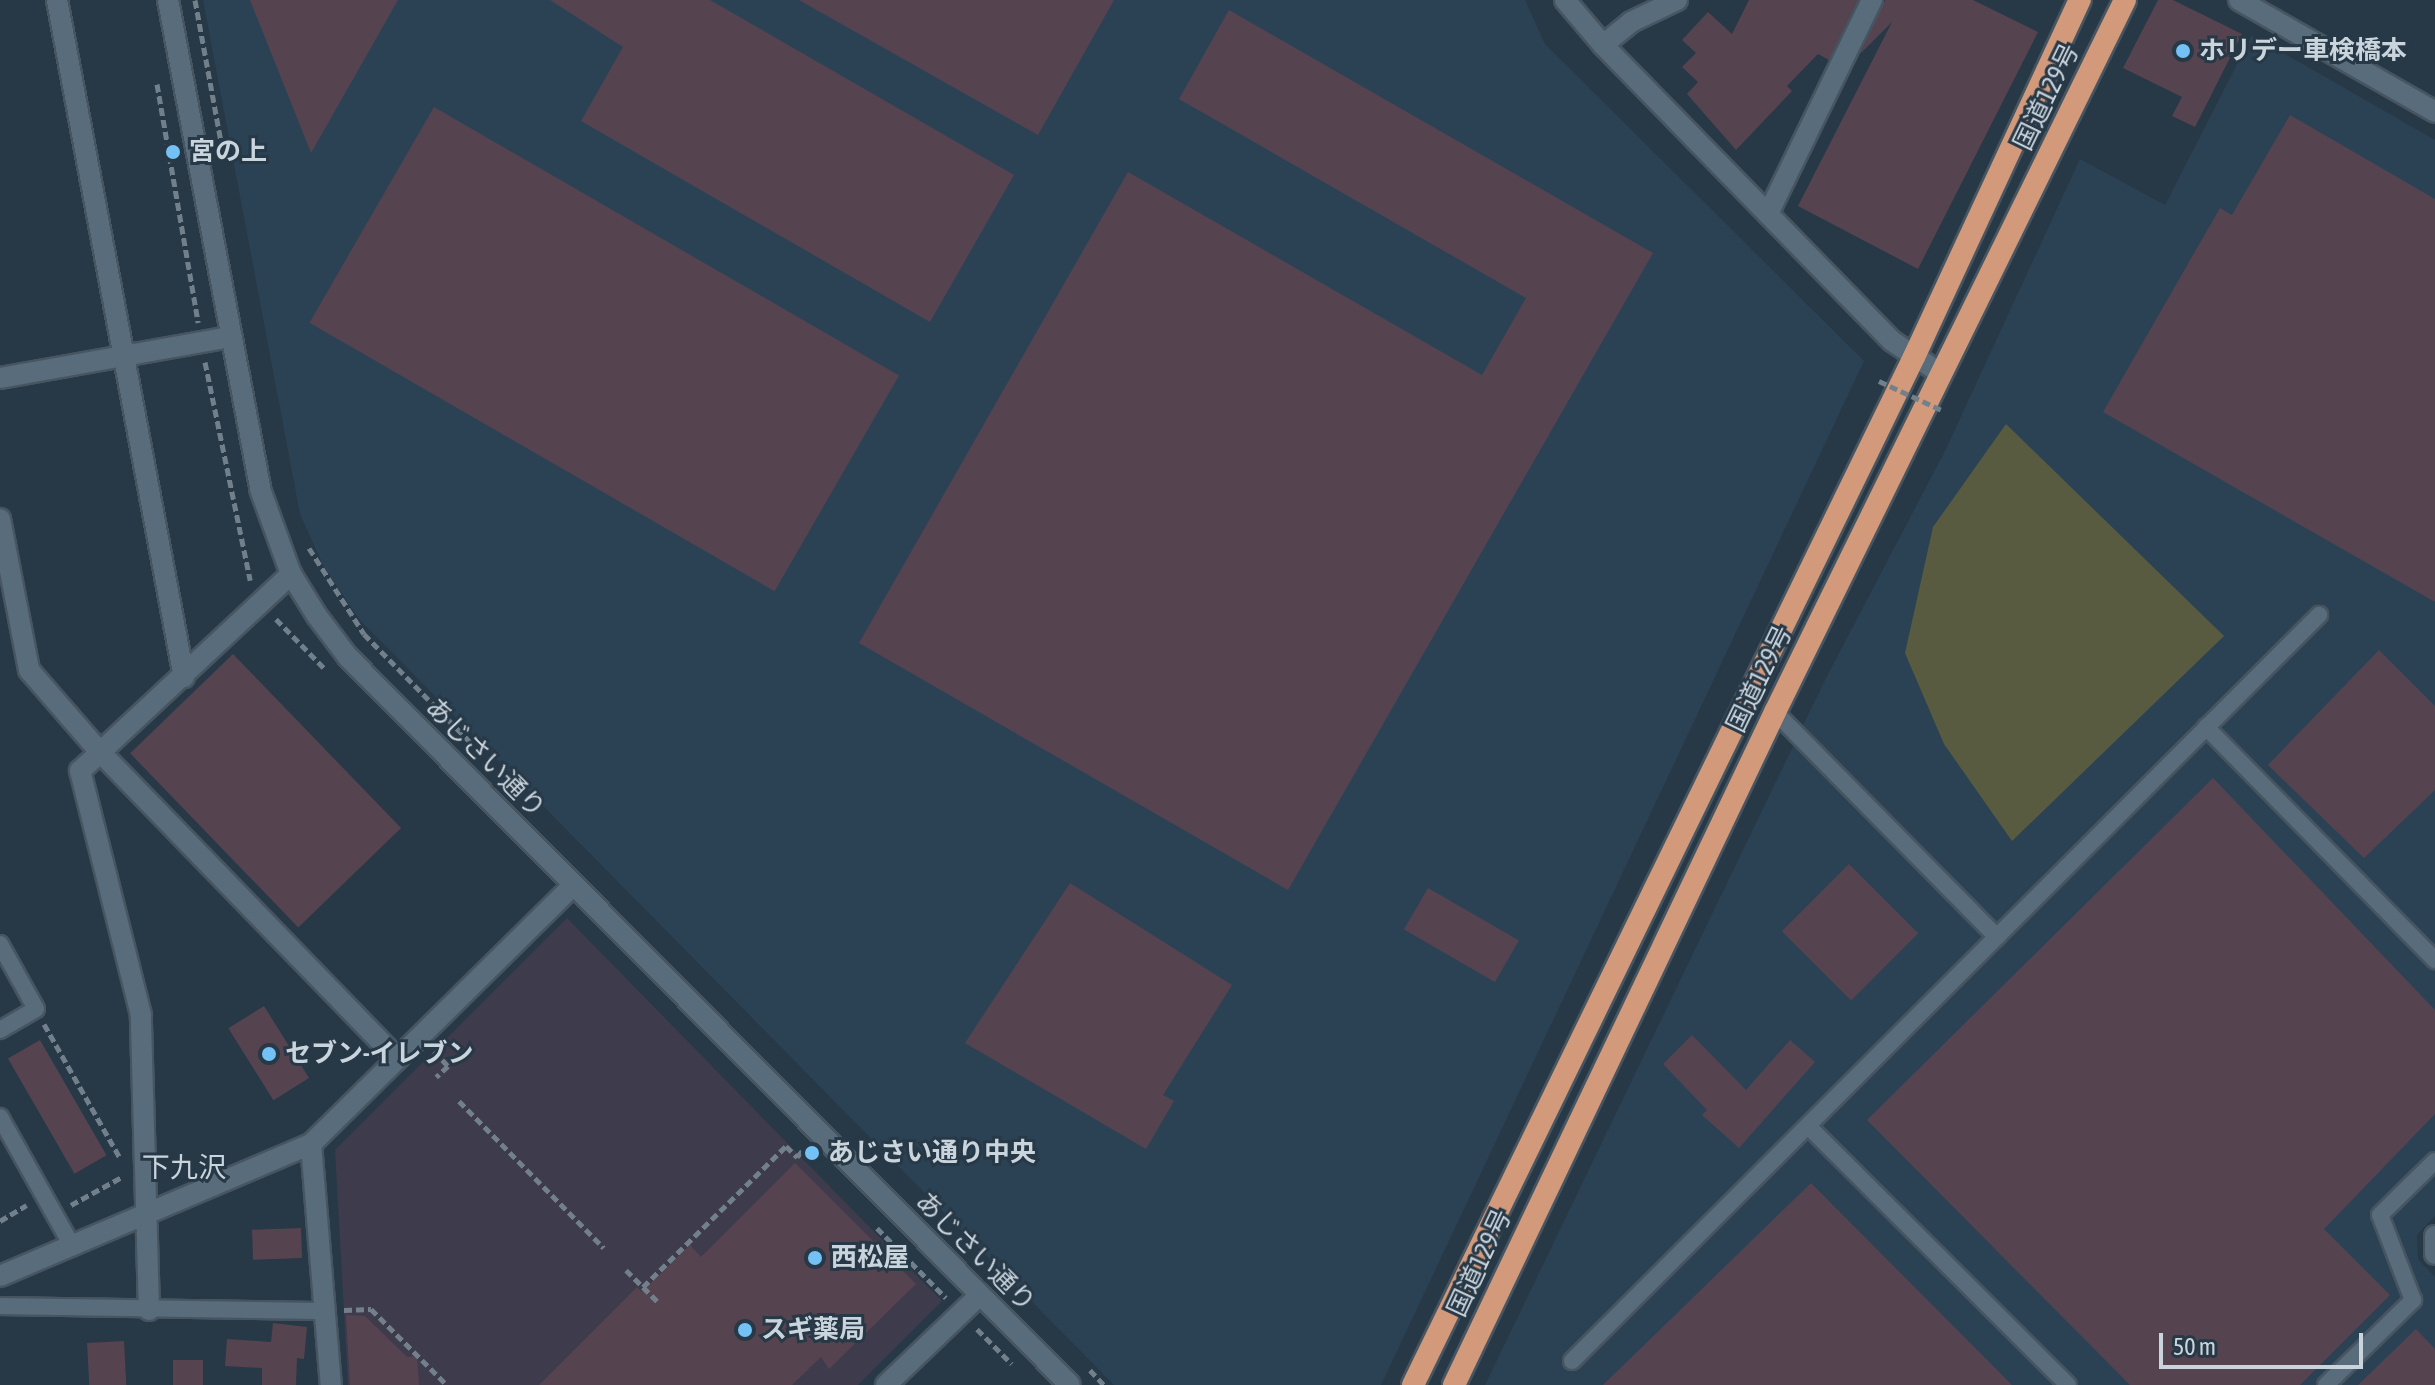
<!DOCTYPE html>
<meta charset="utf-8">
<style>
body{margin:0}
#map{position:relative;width:2435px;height:1385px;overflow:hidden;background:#273846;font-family:"Asap Condensed","Noto Sans JP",sans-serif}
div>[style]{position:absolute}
.commercial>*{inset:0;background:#3e3b4c}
.built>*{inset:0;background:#2b4255}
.green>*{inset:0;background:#585b3f}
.building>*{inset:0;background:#564350;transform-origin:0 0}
.path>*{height:5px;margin-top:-2.5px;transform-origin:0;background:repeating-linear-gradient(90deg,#72808b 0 8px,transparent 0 12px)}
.roads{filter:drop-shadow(2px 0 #475561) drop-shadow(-2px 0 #475561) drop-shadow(0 2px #475561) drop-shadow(0 -2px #475561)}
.service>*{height:16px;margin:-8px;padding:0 8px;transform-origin:8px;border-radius:8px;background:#596c7b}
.minor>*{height:20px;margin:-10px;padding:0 10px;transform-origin:10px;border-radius:10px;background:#596c7b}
.tertiary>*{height:20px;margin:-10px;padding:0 10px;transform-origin:10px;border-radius:10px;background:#596c7b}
.trunk>*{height:22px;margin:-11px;padding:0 11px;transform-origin:11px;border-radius:11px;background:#d29a7b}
.path-bridge>*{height:5px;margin-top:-2.5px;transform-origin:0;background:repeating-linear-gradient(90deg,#72808b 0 8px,transparent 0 12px)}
.dots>*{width:22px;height:22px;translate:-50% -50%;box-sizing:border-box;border:4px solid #273846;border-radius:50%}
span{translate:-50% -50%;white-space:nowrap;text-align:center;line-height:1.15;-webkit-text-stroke:6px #273846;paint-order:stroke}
.poi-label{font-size:26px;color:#cad4dd;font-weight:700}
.left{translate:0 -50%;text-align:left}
.street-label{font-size:26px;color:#cad4dd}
.neighbourhood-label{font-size:28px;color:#cad4dd}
.scale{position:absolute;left:2159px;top:1333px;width:204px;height:36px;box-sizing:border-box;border:4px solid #cad4dd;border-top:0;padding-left:10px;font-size:24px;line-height:28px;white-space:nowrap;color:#cad4dd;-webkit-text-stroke:6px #273846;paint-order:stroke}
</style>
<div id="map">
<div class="commercial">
<div style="clip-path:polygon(567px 918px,942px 1301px,858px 1385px,348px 1385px,335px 1150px)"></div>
</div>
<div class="built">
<div style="clip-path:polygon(203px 0,1525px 0,1545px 44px,1864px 361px,1381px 1385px,1114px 1385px,359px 619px,324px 567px,300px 514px)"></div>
<div style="clip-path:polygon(2252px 35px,2435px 140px,2435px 1216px,2417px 1235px,2418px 1259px,2435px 1277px,2435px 1385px,1485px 1385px,1825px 680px,1946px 449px,2080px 159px,2165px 205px)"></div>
</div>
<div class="green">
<div style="clip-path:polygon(2006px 424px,2224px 636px,2012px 841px,1944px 744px,1905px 653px,1933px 527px)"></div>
</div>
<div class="building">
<div style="clip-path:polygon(250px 0,398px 0,311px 153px)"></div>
<div style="clip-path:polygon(550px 0,710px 0,1014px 175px,930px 322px,581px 121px,623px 47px)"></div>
<div style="clip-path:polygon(799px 0,1114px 0,1038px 135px)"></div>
<div style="clip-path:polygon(1749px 0,1858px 0,1829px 60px,1818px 54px,1787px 86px,1792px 91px,1736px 150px,1687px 94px,1698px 82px,1682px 67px,1696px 53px,1682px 40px,1708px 12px,1732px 34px)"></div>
<div style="clip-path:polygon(1885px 0,1973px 0,2038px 32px,1918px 269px,1798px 206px,1892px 22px,1860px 54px)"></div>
<div style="clip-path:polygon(2158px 0,2173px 0,2242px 34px,2195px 127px,2172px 116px,2182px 97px,2123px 68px)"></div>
<div style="clip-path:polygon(1229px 10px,1653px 253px,1288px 890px,859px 643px,1128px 172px,1482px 375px,1526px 298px,1179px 99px)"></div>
<div style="left:434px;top:107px;width:537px;height:249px;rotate:30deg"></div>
<div style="clip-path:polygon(2290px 115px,2435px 199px,2435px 602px,2103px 412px,2220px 208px,2232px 215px)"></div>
<div style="clip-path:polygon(2379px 650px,2435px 706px,2435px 790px,2364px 858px,2268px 765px)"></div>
<div style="left:233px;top:654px;width:242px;height:143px;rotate:46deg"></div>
<div style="clip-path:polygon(2213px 778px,2435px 1010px,2435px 1114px,2324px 1229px,2390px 1295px,2300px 1385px,2130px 1385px,1867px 1120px)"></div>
<div style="left:1849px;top:864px;width:98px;height:95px;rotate:45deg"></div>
<div style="clip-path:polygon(1070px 883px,1232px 985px,1163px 1095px,1174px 1101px,1146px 1149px,965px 1043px)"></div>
<div style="left:1428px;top:888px;width:105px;height:48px;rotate:30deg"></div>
<div style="left:264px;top:1006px;width:85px;height:42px;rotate:58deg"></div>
<div style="clip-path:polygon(1692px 1035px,1746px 1090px,1790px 1040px,1815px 1062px,1739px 1148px,1702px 1115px,1707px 1110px,1663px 1064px)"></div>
<div style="left:40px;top:1040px;width:133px;height:37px;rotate:60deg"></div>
<div style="clip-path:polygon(795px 1163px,916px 1284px,829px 1369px,821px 1357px,792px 1385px,539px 1385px,637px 1287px,642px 1292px,690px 1245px,701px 1257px)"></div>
<div style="clip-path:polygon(1811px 1183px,2012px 1385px,1603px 1385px)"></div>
<div style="left:301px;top:1228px;width:30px;height:49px;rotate:88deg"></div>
<div style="clip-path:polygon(346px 1315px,365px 1316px,407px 1357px,417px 1356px,419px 1385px,350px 1385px)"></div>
<div style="clip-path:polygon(273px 1323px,307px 1327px,304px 1359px,297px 1358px,296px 1385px,262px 1385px,262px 1368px,225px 1366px,227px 1339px,271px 1342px)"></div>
<div style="clip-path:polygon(2416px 1329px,2435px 1349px,2435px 1385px,2358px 1385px)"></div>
<div style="left:124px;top:1341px;width:44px;height:37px;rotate:87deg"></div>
<div style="left:173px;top:1360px;width:30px;height:25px"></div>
</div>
<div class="path">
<div style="left:195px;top:0;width:155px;rotate:79.6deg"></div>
<div style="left:157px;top:84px;width:242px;rotate:80.2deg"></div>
<div style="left:205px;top:362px;width:223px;rotate:78.3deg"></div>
<div style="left:309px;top:548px;width:102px;rotate:57.4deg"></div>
<div style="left:364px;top:634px;width:156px;rotate:45.5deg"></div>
<div style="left:276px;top:619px;width:70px;rotate:45.6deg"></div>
<div style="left:44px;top:1024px;width:154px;rotate:60.4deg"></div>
<div style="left:434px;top:1051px;width:21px;rotate:47deg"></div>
<div style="left:448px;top:1066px;width:16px;rotate:137deg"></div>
<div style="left:459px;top:1101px;width:206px;rotate:45.4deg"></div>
<div style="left:71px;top:1205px;width:58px;rotate:-28.8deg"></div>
<div style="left:0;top:1221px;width:31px;rotate:-31deg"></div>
<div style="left:877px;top:1228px;width:98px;rotate:45.4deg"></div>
<div style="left:626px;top:1270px;width:44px;rotate:45deg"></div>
<div style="left:643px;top:1287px;width:201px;rotate:-44.6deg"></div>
<div style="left:786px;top:1146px;width:16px;rotate:45deg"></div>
<div style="left:797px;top:1157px;width:8px;rotate:-50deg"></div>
<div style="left:344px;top:1310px;width:27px;rotate:-2deg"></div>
<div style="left:371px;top:1309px;width:107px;rotate:45deg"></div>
<div style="left:977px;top:1329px;width:49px;rotate:45deg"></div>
<div style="left:1090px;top:1370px;width:21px;rotate:47deg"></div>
</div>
<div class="roads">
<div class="service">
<div style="left:1775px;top:712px;width:316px;rotate:45.4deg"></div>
<div style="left:2206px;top:727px;width:327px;rotate:45.5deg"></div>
<div style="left:0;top:944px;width:74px;rotate:61deg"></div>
<div style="left:36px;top:1009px;width:42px;rotate:149.7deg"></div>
<div style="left:0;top:1117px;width:148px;rotate:60.8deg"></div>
<div style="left:1810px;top:1128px;width:364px;rotate:44.9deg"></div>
<div style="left:0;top:1306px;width:326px;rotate:0.9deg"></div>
<div style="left:1572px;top:1361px;width:1056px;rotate:-44.96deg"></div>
<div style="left:2326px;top:1385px;width:122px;rotate:-44.3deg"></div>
<div style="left:2413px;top:1300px;width:91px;rotate:-111.2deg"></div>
<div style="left:2380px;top:1215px;width:77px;rotate:-44.5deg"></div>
</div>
<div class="minor">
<div style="left:57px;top:0;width:689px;rotate:79.38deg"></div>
<div style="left:1603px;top:45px;width:36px;rotate:-39deg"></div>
<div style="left:1631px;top:22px;width:51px;rotate:-25.6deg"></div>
<div style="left:1768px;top:214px;width:238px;rotate:-64.1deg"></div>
<div style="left:0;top:378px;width:234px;rotate:-10.1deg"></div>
<div style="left:0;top:519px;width:154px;rotate:79.1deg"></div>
<div style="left:29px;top:670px;width:110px;rotate:49.1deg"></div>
<div style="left:101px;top:753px;width:426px;rotate:45.9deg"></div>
<div style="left:311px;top:1144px;width:242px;rotate:85.3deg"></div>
<div style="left:2435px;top:1236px;width:18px;rotate:90deg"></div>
<div style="left:0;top:1276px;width:338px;rotate:-23deg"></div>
<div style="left:311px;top:1144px;width:369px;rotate:-44.6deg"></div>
<div style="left:149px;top:1310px;width:295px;rotate:-91.6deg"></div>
<div style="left:141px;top:1015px;width:252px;rotate:-104deg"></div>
<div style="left:80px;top:771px;width:289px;rotate:-43deg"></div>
<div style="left:886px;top:1385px;width:130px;rotate:-43.8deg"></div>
</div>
<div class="tertiary">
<div style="left:168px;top:0;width:498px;rotate:79.3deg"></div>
<div style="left:260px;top:489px;width:90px;rotate:70deg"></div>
<div style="left:291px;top:574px;width:49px;rotate:58.2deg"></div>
<div style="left:317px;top:616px;width:51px;rotate:52.9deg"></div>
<div style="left:348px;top:657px;width:1025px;rotate:45.24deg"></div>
<div style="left:1565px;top:0;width:59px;rotate:49.8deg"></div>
<div style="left:1603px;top:45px;width:414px;rotate:45.7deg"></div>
<div style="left:1892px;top:341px;width:58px;rotate:33.7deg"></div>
<div style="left:2239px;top:0;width:226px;rotate:29.7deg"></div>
</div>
<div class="trunk">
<div style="left:1413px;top:1385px;width:1144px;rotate:-64.02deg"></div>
<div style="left:1914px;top:357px;width:394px;rotate:-65.1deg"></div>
<div style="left:1454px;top:1385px;width:746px;rotate:-64.5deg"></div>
<div style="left:1775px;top:712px;width:793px;rotate:-63.82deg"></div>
</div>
</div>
<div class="path-bridge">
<div style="left:1879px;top:381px;width:72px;rotate:24.8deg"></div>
</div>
<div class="dots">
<div style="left:2183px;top:51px;background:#73c1f5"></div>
<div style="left:173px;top:152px;background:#73c1f5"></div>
<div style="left:269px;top:1054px;background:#73c1f5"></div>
<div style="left:812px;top:1153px;background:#73c1f5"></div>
<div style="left:815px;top:1258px;background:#73c1f5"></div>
<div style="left:745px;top:1330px;background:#73c1f5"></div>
</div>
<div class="poi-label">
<span class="left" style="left:2199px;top:51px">ホリデー車検橋本</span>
<span class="left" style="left:189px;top:152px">宮の上</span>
<span class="left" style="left:285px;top:1054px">セブン-イレブン</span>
<span class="left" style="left:828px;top:1153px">あじさい通り中央</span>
<span class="left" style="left:831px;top:1258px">西松屋</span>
<span class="left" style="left:761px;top:1330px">スギ薬局</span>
</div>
<div class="street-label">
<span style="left:2047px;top:97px;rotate:-64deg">国道129号</span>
<span style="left:1760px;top:679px;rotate:-64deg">国道129号</span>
<span style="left:485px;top:758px;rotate:45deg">あじさい通り</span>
<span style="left:975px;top:1252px;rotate:45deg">あじさい通り</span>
<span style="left:1480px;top:1263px;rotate:-65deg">国道129号</span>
</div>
<div class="neighbourhood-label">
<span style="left:184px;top:1167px">下九沢</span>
</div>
<div class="scale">50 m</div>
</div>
